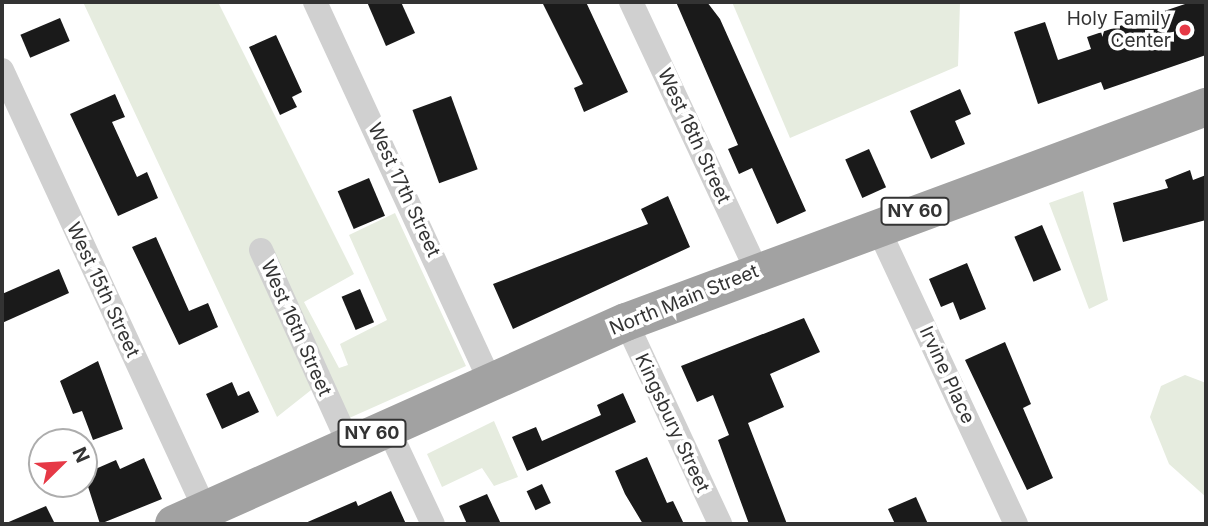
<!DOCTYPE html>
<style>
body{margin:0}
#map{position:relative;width:1208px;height:526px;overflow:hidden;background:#fff;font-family:Inter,sans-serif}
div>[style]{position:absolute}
.green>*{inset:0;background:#e6ecdf}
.building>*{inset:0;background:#1a1a1a;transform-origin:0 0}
.minor>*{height:24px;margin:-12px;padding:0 12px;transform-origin:12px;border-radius:12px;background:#d0d0d0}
.trunk>*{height:38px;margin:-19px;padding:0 19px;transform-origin:19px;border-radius:19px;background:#a2a2a2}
.dots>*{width:19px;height:19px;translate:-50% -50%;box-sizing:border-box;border:4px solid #fff;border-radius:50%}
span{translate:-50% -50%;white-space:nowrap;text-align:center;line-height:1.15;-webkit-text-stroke:7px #fff;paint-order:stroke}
.shield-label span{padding:2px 5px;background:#fff;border:2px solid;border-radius:5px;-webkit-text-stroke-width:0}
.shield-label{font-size:18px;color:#333;font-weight:700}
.poi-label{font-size:19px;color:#333}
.right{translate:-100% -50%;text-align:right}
.street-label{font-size:19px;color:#333}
.frame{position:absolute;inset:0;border:4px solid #333;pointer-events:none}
.north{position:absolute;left:28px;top:428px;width:70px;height:70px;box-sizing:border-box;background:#fff;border:2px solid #adadad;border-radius:50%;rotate:66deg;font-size:19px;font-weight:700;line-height:28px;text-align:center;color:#333}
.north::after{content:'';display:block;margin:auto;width:24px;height:32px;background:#e63946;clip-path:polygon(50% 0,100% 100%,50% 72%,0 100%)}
</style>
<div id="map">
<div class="green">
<div style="clip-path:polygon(83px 2px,218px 2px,354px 274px,304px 302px,339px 368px,348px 365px,340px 344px,387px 320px,349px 235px,395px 213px,466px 366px,347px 419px,325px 379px,277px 417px)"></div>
<div style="clip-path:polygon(732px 2px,960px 2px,958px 66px,790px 138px)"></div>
<div style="clip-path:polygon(1083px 191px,1108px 300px,1089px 309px,1049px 203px)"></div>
<div style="clip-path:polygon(1185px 375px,1206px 383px,1206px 497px,1169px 464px,1150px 417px,1161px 386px)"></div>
<div style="clip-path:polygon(494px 421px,518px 477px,494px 486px,482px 468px,442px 487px,427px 454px)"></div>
</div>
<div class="building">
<div style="clip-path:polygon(367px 2px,401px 2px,415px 33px,386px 46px)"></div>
<div style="clip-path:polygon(542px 2px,586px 2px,628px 92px,584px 112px,574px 88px,583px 84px)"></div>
<div style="clip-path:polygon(676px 2px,707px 2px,720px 19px,806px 211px,777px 224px,752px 168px,739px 174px,728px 149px,738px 145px)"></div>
<div style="clip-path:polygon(1191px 2px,1206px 2px,1206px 55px,1104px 90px,1101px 82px,1038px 104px,1014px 32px,1045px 22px,1058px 60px,1091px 49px,1087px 37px)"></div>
<div style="left:60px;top:18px;width:25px;height:43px;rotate:67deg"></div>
<div style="clip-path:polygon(276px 35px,302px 92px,292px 97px,297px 107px,280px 115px,249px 47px)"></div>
<div style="clip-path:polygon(960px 89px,971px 114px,955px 121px,965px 144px,931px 159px,910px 111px)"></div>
<div style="clip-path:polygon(115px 94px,125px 117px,112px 122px,137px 177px,147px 172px,158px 198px,118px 216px,70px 114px)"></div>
<div style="left:451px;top:96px;width:78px;height:41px;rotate:70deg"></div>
<div style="left:869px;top:149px;width:42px;height:26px;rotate:66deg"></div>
<div style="clip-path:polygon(1190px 170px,1193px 180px,1206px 175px,1206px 220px,1123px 242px,1113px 203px,1168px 188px,1165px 180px)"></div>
<div style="left:369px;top:178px;width:41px;height:34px;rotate:67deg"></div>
<div style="clip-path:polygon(668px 196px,690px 247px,513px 329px,493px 284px,648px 224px,641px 209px)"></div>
<div style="left:1042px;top:225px;width:49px;height:30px;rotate:67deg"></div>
<div style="clip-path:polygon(156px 237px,189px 311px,208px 303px,218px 327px,179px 345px,132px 247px)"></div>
<div style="clip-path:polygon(967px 263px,986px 309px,960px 320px,953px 302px,941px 307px,929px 279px)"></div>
<div style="clip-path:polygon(59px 269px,69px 293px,2px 323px,2px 294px)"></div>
<div style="left:360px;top:289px;width:36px;height:20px;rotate:67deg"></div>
<div style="clip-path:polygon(804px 318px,820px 352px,770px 374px,784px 407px,748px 423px,787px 524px,749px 524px,718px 440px,729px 435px,713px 395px,697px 402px,681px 366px)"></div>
<div style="clip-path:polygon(1005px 342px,1031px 404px,1023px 408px,1053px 478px,1027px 490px,965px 360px)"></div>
<div style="clip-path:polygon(98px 361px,123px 429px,93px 440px,82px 411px,73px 414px,60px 381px)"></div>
<div style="clip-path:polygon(232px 382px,238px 396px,249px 391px,259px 412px,222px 429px,206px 394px)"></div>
<div style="clip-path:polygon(623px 393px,636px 422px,527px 471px,512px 437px,536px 427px,542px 441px,601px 415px,597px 405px)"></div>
<div style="clip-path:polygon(647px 457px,667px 503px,673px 501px,684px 524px,643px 524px,625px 494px,615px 471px)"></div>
<div style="clip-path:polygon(144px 458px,162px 499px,100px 524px,84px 474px,116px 460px,120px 469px)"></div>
<div style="left:542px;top:484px;width:21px;height:17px;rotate:65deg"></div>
<div style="clip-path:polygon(391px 491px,406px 524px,303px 524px,356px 501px,358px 506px)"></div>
<div style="clip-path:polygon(487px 494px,501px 524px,467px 524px,459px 506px)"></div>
<div style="clip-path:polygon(916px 497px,928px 524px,895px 524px,888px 509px)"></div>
<div style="clip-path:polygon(46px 506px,55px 524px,4px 524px)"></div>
</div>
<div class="minor">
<div style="left:315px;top:2px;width:417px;rotate:65.2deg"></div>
<div style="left:631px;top:2px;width:297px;rotate:64.9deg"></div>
<div style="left:2px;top:70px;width:485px;rotate:65.2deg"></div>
<div style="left:877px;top:226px;width:329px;rotate:65deg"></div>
<div style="left:261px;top:250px;width:213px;rotate:65.6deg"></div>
<div style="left:626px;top:322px;width:223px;rotate:65deg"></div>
<div style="left:387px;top:426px;width:108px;rotate:64.9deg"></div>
</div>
<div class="trunk">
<div style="left:174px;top:524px;width:495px;rotate:-24.1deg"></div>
<div style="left:626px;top:322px;width:619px;rotate:-20.34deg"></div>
</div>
<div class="dots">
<div style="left:1185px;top:30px;background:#e63946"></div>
</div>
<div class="shield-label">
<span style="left:915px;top:211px">NY 60</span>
<span style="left:372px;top:433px">NY 60</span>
</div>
<div class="poi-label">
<span class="right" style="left:1171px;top:30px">Holy Family<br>Center</span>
</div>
<div class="street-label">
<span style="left:694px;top:136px;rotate:65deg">West 18th Street</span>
<span style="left:404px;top:190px;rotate:65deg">West 17th Street</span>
<span style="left:103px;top:290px;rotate:65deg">West 15th Street</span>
<span style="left:684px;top:300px;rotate:-22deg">North Main Street</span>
<span style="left:296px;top:328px;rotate:66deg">West 16th Street</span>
<span style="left:947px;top:375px;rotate:65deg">Irvine Place</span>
<span style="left:672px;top:423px;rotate:65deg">Kingsbury Street</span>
</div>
<div class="frame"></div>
<div class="north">N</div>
</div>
